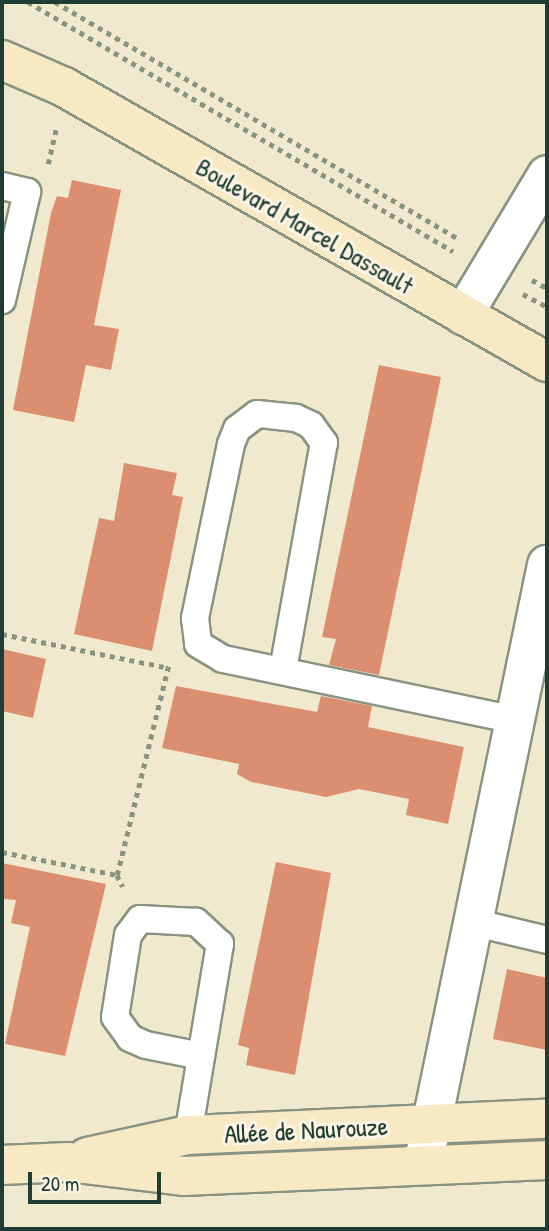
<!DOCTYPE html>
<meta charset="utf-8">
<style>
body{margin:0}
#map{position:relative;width:549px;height:1231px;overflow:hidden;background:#f1e9ce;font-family:"Patrick Hand",sans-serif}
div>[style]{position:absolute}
.building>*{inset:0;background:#dc8e70}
.path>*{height:4.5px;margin-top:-2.25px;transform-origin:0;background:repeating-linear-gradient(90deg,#889381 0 5px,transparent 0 10px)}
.roads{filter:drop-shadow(2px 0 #889381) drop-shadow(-2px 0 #889381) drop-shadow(0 2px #889381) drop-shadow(0 -2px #889381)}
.lane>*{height:26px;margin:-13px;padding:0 13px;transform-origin:13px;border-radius:13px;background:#fff}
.street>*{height:38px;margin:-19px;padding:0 19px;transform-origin:19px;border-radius:19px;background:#fff}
.secondary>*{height:38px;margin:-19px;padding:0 19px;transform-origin:19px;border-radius:19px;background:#f7e9c3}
span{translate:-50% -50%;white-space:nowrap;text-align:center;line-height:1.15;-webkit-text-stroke:6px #fcf5e5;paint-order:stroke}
.street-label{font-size:26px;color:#1f3d34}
.frame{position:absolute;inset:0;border:4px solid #1f3d34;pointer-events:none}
.scale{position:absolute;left:28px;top:1172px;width:133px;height:32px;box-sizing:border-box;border:4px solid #1f3d34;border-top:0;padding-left:9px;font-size:21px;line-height:24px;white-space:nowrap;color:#1f3d34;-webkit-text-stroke:5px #fcf5e5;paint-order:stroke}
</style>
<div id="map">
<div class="building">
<div style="clip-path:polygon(72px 180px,121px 190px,94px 325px,119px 329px,111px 370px,86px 365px,74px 422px,13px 410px,51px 213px,57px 196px,68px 198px)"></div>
<div style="clip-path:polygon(379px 365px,441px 377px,379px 675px,329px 665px,336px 639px,322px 637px)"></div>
<div style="clip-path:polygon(124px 463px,177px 473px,172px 495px,183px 497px,152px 651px,74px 634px,99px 518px,114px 521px)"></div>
<div style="clip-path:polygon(2px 649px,46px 659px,33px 718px,2px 711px)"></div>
<div style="clip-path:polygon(176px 686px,317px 712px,321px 696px,372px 706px,368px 727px,464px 747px,448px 824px,406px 815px,409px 799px,359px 789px,326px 797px,251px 782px,237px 774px,239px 764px,162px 748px)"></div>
<div style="clip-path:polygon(276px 862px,331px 873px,295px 1075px,246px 1065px,249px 1048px,238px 1045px)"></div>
<div style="clip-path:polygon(2px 863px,106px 884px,65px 1056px,5px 1044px,30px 927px,11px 923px,16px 900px,2px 899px)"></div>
<div style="clip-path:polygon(507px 969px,547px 978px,547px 1050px,493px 1039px)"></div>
</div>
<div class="path">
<div style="left:28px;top:2px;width:493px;rotate:30.4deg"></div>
<div style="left:55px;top:2px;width:470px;rotate:30.4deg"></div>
<div style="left:48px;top:164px;width:37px;rotate:-77deg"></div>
<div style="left:532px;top:280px;width:17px;rotate:28deg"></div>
<div style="left:523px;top:294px;width:27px;rotate:28deg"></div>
<div style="left:2px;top:634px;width:165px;rotate:11.5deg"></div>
<div style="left:2px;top:852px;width:117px;rotate:11.3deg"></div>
<div style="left:117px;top:875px;width:13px;rotate:63deg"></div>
<div style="left:117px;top:875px;width:218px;rotate:-76.2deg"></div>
</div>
<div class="roads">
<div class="lane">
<div style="left:2px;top:186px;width:26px;rotate:13deg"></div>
<div style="left:27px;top:192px;width:111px;rotate:103deg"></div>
<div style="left:283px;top:670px;width:231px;rotate:-79.8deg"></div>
<div style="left:324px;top:443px;width:22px;rotate:-126deg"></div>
<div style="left:311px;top:425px;width:17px;rotate:-155deg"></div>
<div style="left:296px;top:418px;width:39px;rotate:-174deg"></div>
<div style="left:257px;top:414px;width:25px;rotate:143deg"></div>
<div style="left:237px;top:429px;width:16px;rotate:112deg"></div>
<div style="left:231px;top:444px;width:178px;rotate:101.7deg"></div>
<div style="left:195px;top:618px;width:26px;rotate:83deg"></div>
<div style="left:198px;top:644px;width:29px;rotate:31deg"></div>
<div style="left:223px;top:659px;width:298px;rotate:11.8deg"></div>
<div style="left:472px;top:922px;width:77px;rotate:13.5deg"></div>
<div style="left:188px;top:1135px;width:194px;rotate:-80.5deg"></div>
<div style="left:220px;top:944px;width:33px;rotate:-137deg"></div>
<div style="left:196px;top:922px;width:56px;rotate:-176.9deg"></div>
<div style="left:140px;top:919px;width:20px;rotate:127deg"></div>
<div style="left:128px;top:935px;width:83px;rotate:99deg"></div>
<div style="left:115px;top:1017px;width:26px;rotate:54deg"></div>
<div style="left:130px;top:1038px;width:17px;rotate:24deg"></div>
<div style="left:146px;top:1045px;width:56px;rotate:11.3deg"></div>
</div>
<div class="street">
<div style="left:463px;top:315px;width:163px;rotate:-59deg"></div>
<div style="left:423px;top:1165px;width:613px;rotate:-78.32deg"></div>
</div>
<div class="secondary">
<div style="left:2px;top:60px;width:68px;rotate:23.5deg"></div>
<div style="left:64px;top:87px;width:556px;rotate:29.66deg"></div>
<div style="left:87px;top:1157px;width:103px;rotate:-12.3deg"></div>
<div style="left:188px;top:1135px;width:359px;rotate:-2.6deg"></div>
<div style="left:2px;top:1165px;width:66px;rotate:-2.6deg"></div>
<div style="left:68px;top:1162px;width:116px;rotate:6.9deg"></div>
<div style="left:183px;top:1176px;width:364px;rotate:-2.5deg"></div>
</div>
</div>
<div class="street-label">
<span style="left:305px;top:226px;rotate:30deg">Boulevard Marcel Dassault</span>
<span style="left:306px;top:1130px;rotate:-3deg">Allée de Naurouze</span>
</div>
<div class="frame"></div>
<div class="scale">20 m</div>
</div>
